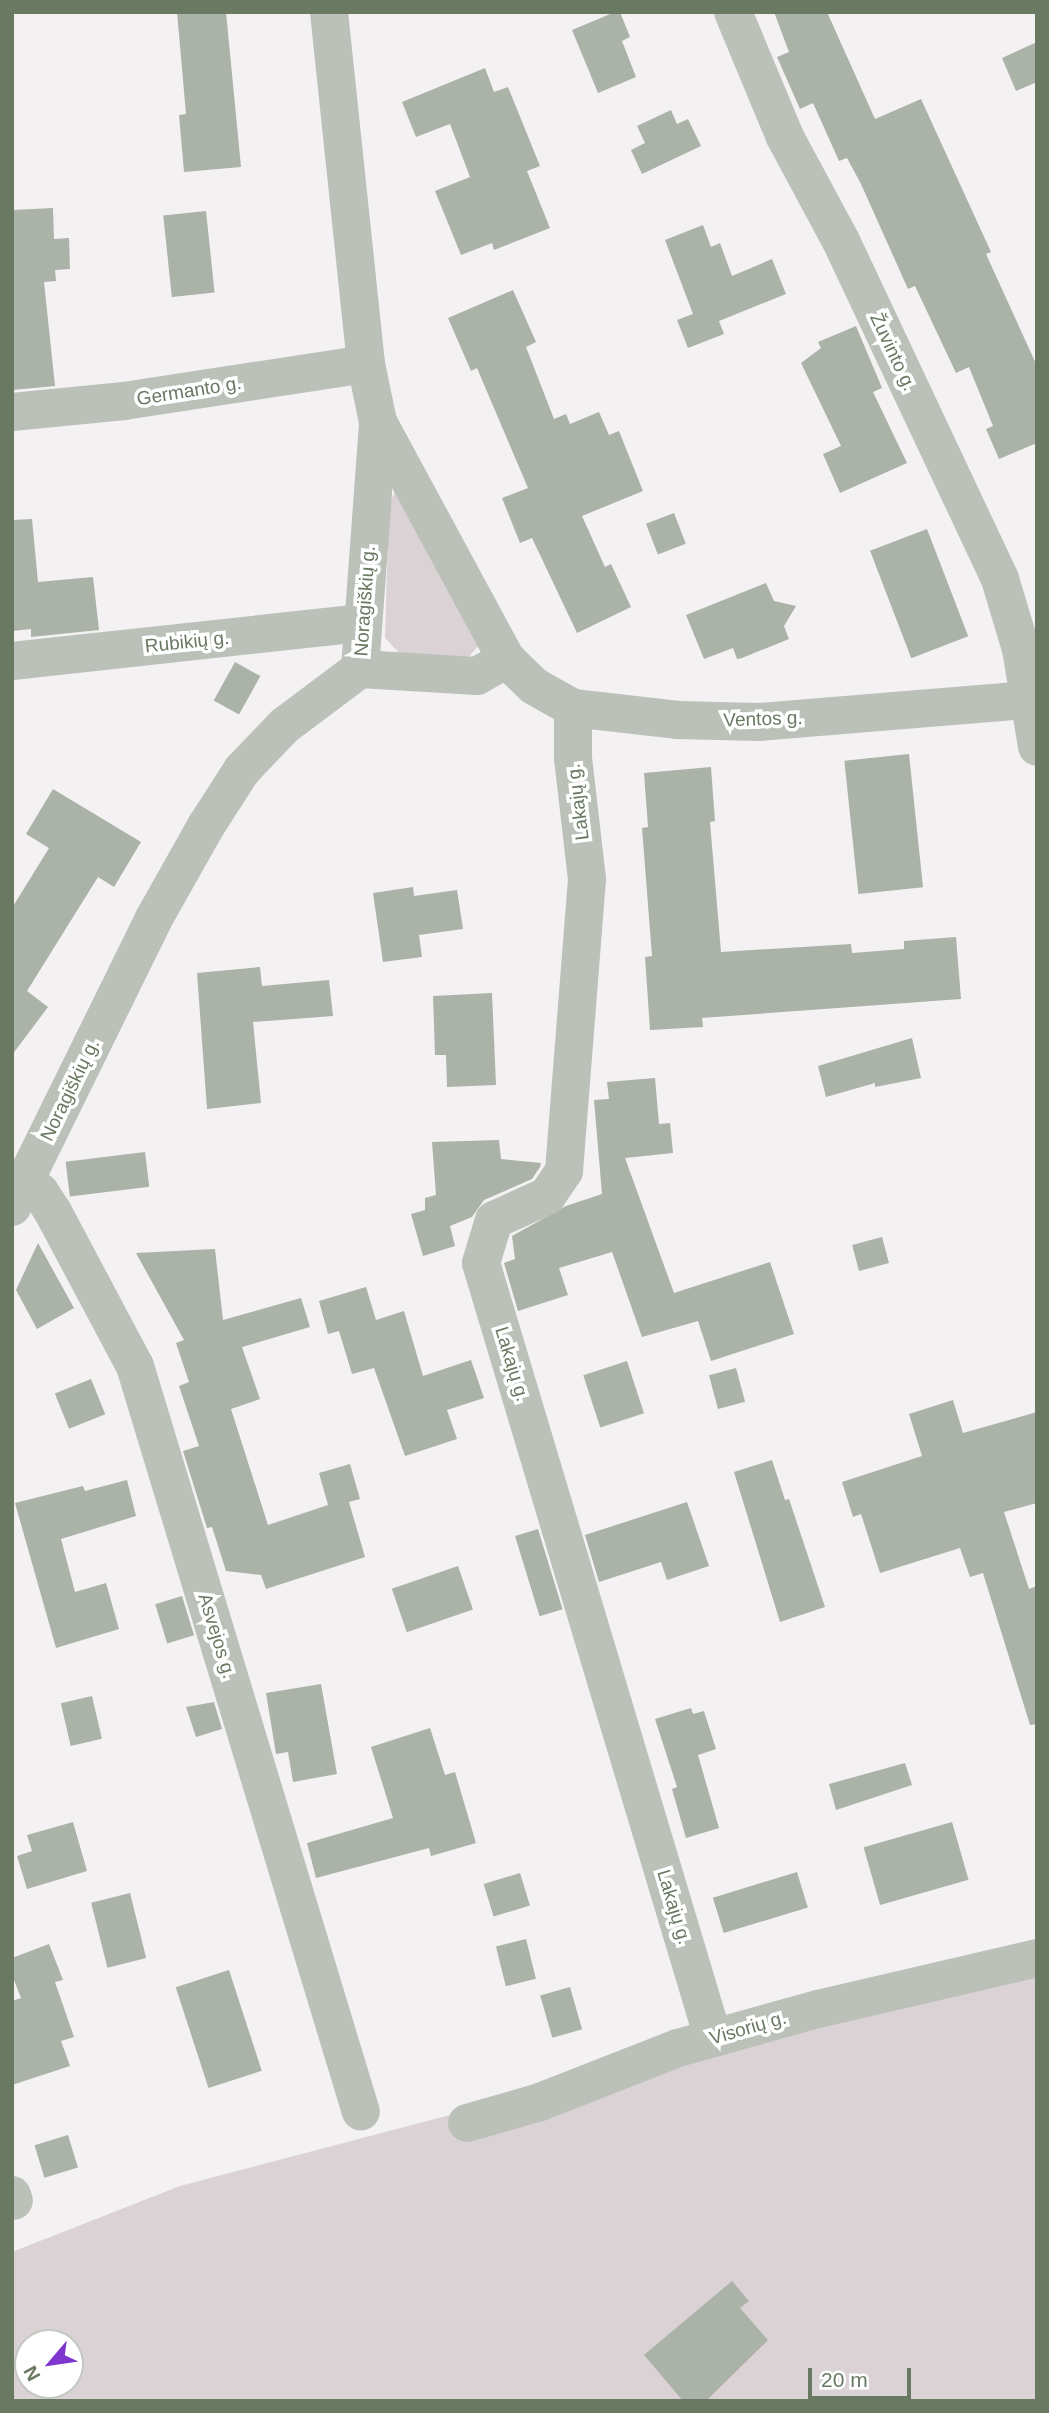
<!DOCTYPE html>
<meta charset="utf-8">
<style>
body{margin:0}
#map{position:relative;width:1049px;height:2413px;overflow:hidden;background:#f4f1f3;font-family:Arial,sans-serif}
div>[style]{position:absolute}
.green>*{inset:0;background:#dad2d4}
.building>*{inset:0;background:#abb2a8;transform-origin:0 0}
.minor>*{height:38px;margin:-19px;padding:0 19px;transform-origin:19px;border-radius:19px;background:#bbc0b9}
span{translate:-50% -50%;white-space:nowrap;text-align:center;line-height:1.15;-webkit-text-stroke:7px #fff;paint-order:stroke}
.street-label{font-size:19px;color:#697962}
.frame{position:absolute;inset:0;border:14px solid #697962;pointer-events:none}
.north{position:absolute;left:14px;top:2329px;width:70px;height:70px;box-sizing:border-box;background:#fff;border:2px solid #c3c9c0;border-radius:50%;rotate:241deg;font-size:19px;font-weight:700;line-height:28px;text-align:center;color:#697962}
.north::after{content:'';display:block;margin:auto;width:24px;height:32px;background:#7f36ce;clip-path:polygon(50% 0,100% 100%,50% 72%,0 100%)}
.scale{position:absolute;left:808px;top:2368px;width:103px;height:32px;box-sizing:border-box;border:4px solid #697962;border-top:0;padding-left:9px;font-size:21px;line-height:24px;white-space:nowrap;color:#697962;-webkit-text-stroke:5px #fff;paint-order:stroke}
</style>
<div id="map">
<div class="green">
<div style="clip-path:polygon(396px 490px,478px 646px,468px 658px,402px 656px,385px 638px,389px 503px)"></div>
<div style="clip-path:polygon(evenodd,1037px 1961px,1037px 2401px,12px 2401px,12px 2252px,180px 2186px,1037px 1961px,28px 2343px,70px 2343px,70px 2385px,28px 2385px,28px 2343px)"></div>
</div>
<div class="building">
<div style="clip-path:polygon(177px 12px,226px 12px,241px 167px,184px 172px,179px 115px,186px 114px)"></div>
<div style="clip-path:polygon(615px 12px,620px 12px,630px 37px,622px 41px,636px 77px,598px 93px,572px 30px)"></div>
<div style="clip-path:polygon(774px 12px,827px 12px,875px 119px,921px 99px,991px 252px,986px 254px,1037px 366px,1037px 443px,999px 459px,986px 429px,993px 426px,969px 367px,956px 373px,915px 286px,908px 289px,861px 184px,847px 158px,839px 161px,813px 103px,800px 109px,777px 57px,789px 52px)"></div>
<div style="clip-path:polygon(1037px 42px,1037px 82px,1016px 91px,1002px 58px)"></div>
<div style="clip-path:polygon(485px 68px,494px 92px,508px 87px,540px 166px,527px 171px,550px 228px,494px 250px,492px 243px,461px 255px,435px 191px,470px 177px,450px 124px,416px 137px,402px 102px)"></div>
<div style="clip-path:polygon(671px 110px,677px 124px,688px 119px,701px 146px,642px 174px,631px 150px,645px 143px,637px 126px)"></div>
<div style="clip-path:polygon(53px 208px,54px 239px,69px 238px,70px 269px,55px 270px,56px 281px,44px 282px,55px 386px,12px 390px,12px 210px)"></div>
<div style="left:206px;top:211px;width:82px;height:43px;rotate:84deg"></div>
<div style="clip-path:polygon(703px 225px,711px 247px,720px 243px,732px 276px,772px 259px,786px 294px,719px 321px,724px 334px,688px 348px,677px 320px,693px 314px,665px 240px)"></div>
<div style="clip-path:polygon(513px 290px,536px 342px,526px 347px,554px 419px,566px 414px,570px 424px,599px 412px,609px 435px,619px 431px,643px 491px,582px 516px,605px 567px,611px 564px,631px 607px,577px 633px,532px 538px,520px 543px,502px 498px,528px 488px,477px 368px,471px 371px,448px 318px)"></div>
<div style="clip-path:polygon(856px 326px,882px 388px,873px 392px,907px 463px,840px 493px,823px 454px,841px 446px,801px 363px,821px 348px,818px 342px)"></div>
<div style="left:674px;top:513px;width:33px;height:30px;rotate:69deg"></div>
<div style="clip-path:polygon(32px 519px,38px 582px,93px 577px,99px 630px,31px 637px,31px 629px,12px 631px,12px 520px)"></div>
<div style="left:927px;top:529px;width:115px;height:61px;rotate:69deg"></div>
<div style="clip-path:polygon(766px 583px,774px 601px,796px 606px,784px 626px,789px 639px,742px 658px,737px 659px,733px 648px,704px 659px,686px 615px)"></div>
<div style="left:235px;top:662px;width:29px;height:44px;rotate:29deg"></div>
<div style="left:909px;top:754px;width:134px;height:65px;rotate:84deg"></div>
<div style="clip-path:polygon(711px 767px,715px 821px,710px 822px,721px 952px,851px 944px,852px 953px,904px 949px,904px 941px,956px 937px,961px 999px,702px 1018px,703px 1027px,650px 1030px,645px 957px,652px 956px,642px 828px,648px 827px,644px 773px)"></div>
<div style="clip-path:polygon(53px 789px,141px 842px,114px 887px,98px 877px,27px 991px,48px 1007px,12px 1055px,12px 908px,49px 848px,26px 834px)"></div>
<div style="clip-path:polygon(413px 887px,414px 896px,457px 890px,463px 929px,419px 935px,422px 957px,383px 962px,373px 893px)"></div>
<div style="clip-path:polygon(260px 967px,262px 986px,329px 980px,333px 1016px,253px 1022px,261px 1103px,207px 1109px,197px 973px)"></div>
<div style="clip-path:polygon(492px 993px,496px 1085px,447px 1087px,446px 1055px,435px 1055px,433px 996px)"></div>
<div style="clip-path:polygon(912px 1038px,921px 1078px,875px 1087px,875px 1083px,826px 1097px,818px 1066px)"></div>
<div style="clip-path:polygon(655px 1078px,659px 1124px,670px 1123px,673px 1153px,625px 1158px,674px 1293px,770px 1262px,794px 1334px,711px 1361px,698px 1321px,642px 1337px,612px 1252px,559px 1268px,568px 1295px,518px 1311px,504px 1263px,515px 1259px,512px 1236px,566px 1206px,602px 1194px,594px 1100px,609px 1099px,607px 1082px)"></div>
<div style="clip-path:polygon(499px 1140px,501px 1159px,541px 1163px,540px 1167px,532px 1179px,484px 1200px,472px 1217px,450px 1226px,455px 1246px,423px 1256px,411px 1214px,425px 1210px,425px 1198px,436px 1195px,432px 1142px)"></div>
<div style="left:145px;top:1152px;width:35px;height:80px;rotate:83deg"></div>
<div style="left:882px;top:1237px;width:27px;height:31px;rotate:75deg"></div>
<div style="clip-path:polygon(38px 1243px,74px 1308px,37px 1329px,16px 1290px)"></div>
<div style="clip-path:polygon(215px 1249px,223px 1320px,301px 1298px,310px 1327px,242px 1347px,260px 1399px,231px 1409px,268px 1525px,328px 1505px,319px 1473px,350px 1464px,360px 1499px,349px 1502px,365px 1557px,266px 1589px,261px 1575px,226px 1571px,212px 1527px,207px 1528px,183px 1451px,199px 1446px,179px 1386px,189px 1382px,176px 1343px,184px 1340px,136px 1253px)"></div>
<div style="clip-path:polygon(366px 1287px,376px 1320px,404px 1311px,423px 1376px,471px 1360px,484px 1398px,447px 1410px,457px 1439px,405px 1456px,374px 1368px,352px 1374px,339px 1331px,328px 1334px,319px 1301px)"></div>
<div style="left:627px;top:1361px;width:55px;height:46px;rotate:72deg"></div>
<div style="left:736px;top:1368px;width:35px;height:28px;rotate:75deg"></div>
<div style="left:91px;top:1379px;width:38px;height:39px;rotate:68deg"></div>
<div style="clip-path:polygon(953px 1400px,963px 1433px,1037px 1412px,1037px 1503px,1004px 1512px,1029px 1589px,1037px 1586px,1037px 1724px,1030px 1725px,983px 1573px,970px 1577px,960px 1548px,880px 1573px,861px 1514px,853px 1517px,842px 1482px,922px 1456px,909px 1414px)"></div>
<div style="clip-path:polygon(772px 1460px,785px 1500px,789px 1499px,825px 1607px,780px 1622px,734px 1472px)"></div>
<div style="clip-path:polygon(127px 1480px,136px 1516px,61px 1539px,75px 1592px,106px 1583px,119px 1629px,56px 1648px,15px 1503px,83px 1486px,85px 1491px)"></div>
<div style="clip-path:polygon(687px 1502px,709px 1566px,667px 1580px,661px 1562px,599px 1582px,585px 1535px)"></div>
<div style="left:538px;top:1529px;width:84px;height:24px;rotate:73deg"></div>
<div style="left:458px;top:1566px;width:46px;height:70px;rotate:71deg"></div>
<div style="left:182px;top:1596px;width:41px;height:28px;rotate:73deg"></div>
<div style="clip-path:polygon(321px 1684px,337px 1774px,293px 1782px,288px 1752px,276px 1754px,266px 1693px)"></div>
<div style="left:92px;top:1696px;width:44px;height:32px;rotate:77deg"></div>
<div style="clip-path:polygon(214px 1702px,222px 1729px,196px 1737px,186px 1707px)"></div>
<div style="clip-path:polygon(691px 1708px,693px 1714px,704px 1711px,716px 1749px,698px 1755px,719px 1828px,686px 1838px,672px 1789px,677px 1787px,655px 1719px)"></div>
<div style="clip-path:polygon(430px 1728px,445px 1775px,455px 1772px,476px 1843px,431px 1856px,429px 1848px,316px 1878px,307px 1843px,393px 1818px,371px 1747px)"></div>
<div style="clip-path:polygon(905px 1763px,912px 1785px,836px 1810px,829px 1784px)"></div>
<div style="clip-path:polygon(73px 1822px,87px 1871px,27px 1889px,17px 1856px,32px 1851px,27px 1835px)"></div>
<div style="left:952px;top:1822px;width:60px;height:92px;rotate:74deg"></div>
<div style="left:797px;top:1872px;width:37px;height:88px;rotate:73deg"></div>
<div style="left:520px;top:1873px;width:34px;height:38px;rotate:73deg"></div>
<div style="left:130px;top:1893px;width:67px;height:40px;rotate:76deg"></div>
<div style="left:526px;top:1939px;width:41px;height:31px;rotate:76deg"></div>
<div style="clip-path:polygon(49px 1944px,63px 1980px,55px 1982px,74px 2037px,61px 2041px,70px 2066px,12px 2085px,12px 2001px,21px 1998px,12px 1975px,12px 1958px)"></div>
<div style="left:229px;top:1970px;width:106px;height:56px;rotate:72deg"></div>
<div style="left:570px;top:1987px;width:44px;height:31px;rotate:74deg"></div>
<div style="left:68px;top:2135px;width:34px;height:35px;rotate:73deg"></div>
<div style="clip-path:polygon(732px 2281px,749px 2301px,740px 2308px,768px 2340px,706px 2401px,683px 2401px,644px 2355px)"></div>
</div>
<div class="minor">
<div style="left:733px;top:12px;width:135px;rotate:67.4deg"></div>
<div style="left:785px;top:137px;width:118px;rotate:61.7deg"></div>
<div style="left:841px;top:241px;width:374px;rotate:64.8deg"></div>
<div style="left:1000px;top:579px;width:73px;rotate:73.3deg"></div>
<div style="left:1021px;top:649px;width:99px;rotate:80.7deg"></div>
<div style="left:12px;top:412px;width:113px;rotate:-5.6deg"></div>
<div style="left:124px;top:401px;width:245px;rotate:-8.7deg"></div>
<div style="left:378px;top:422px;width:269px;rotate:61.6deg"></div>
<div style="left:506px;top:659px;width:39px;rotate:44deg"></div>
<div style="left:534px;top:686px;width:45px;rotate:29.4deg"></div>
<div style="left:573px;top:708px;width:106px;rotate:6.5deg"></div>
<div style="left:678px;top:720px;width:81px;rotate:1.4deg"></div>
<div style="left:759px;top:722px;width:279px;rotate:-4.7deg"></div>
<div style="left:12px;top:661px;width:353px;rotate:-6.2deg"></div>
<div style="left:360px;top:669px;width:117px;rotate:3.4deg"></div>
<div style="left:477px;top:676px;width:34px;rotate:-30deg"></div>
<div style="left:573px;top:708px;width:50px;rotate:90deg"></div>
<div style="left:573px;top:758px;width:122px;rotate:83.4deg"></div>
<div style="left:587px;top:879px;width:293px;rotate:94.5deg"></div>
<div style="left:564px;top:1171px;width:30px;rotate:124deg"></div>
<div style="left:547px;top:1196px;width:58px;rotate:155.6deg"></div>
<div style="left:494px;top:1220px;width:45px;rotate:106.8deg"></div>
<div style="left:481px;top:1263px;width:809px;rotate:73.33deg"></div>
<div style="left:25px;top:1182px;width:18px;rotate:34deg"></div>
<div style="left:40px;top:1192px;width:24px;rotate:57deg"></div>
<div style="left:53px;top:1212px;width:174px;rotate:62deg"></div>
<div style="left:135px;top:1366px;width:779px;rotate:73.15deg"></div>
<div style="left:12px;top:1207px;width:320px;rotate:-63.8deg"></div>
<div style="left:153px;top:920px;width:108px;rotate:-60.6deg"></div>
<div style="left:206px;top:826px;width:67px;rotate:-57.3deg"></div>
<div style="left:242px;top:770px;width:61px;rotate:-46.3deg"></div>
<div style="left:284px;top:726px;width:95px;rotate:-36.9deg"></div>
<div style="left:360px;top:669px;width:248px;rotate:-85.8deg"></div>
<div style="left:378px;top:422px;width:59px;rotate:-101.7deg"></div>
<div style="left:366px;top:364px;width:354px;rotate:-96deg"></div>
<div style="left:467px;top:2123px;width:76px;rotate:-16deg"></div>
<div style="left:540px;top:2102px;width:148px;rotate:-21.4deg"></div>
<div style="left:678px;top:2048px;width:145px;rotate:-15.6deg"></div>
<div style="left:818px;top:2009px;width:225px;rotate:-13.1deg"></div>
<div style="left:12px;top:2195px;width:6px;rotate:72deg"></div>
</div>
<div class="street-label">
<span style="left:893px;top:352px;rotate:65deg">Žuvinto g.</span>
<span style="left:189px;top:391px;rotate:-9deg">Germanto g.</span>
<span style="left:365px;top:601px;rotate:-86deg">Noragiškių g.</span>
<span style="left:187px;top:642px;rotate:-6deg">Rubikių g.</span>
<span style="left:763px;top:719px;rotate:-2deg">Ventos g.</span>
<span style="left:578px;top:802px;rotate:-97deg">Lakajų g.</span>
<span style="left:70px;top:1090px;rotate:-64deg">Noragiškių g.</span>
<span style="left:512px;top:1364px;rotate:73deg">Lakajų g.</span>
<span style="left:217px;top:1636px;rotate:73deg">Asvejos g.</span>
<span style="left:674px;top:1907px;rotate:73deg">Lakajų g.</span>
<span style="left:748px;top:2028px;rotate:-16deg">Visorių g.</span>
</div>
<div class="frame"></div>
<div class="north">N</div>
<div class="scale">20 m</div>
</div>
